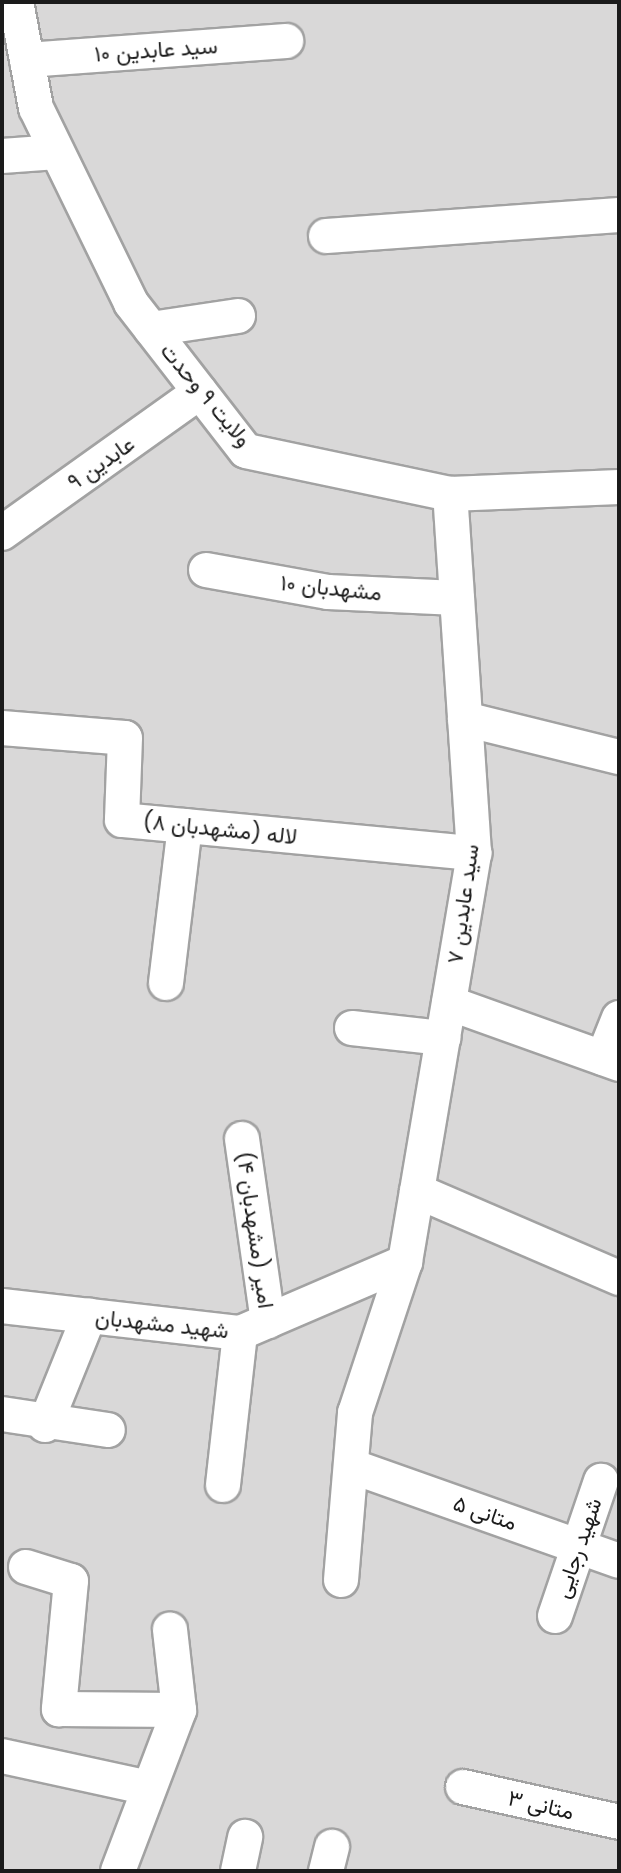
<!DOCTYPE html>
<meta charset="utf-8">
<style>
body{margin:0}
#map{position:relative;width:621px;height:1873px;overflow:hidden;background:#eeeae0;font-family:Poppins,Vazirmatn,sans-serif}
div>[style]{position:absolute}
.residential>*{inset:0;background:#d9d8d8;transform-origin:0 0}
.roads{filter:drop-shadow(2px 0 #a2a2a2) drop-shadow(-2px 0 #a2a2a2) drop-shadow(0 2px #a2a2a2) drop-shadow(0 -2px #a2a2a2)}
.street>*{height:34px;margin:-17px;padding:0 17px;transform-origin:17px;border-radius:17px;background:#fff}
span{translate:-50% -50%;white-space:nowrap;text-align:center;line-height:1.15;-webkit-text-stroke:6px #fff;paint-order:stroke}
.street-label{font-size:22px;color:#1b1b1b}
.frame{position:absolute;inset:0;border:4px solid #1b1b1b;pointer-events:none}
</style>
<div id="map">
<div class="residential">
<div style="left:2px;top:2px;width:617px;height:1869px"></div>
</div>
<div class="roads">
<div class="street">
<div style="left:16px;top:2px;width:108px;rotate:79.3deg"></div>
<div style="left:36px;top:108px;width:217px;rotate:64deg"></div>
<div style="left:131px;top:303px;width:187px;rotate:52.2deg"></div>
<div style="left:246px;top:451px;width:208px;rotate:11.9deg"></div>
<div style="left:450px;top:494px;width:169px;rotate:-2.4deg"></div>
<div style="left:27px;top:60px;width:260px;rotate:-4.2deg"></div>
<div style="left:2px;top:156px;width:55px;rotate:-4.2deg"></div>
<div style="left:326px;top:236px;width:294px;rotate:-4.1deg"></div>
<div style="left:151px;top:329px;width:88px;rotate:-8.5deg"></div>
<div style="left:2px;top:533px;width:243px;rotate:-35.5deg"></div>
<div style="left:206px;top:570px;width:124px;rotate:10.2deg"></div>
<div style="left:328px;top:592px;width:129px;rotate:2.7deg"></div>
<div style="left:465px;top:719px;width:159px;rotate:13.9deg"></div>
<div style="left:2px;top:728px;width:123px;rotate:4.6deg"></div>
<div style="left:125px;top:738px;width:82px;rotate:92.1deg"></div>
<div style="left:122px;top:820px;width:354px;rotate:5.4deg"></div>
<div style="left:166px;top:983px;width:158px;rotate:-83.1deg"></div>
<div style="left:449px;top:1003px;width:181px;rotate:19.7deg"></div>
<div style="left:352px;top:1028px;width:92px;rotate:6.3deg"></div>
<div style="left:603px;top:1058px;width:43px;rotate:-68.2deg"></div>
<div style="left:242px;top:1139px;width:184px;rotate:81.9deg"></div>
<div style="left:417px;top:1191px;width:220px;rotate:23.3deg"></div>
<div style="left:2px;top:1306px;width:240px;rotate:6.5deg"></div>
<div style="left:240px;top:1333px;width:180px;rotate:-23.3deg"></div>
<div style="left:2px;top:1414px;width:107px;rotate:8.6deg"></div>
<div style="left:45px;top:1425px;width:118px;rotate:-68deg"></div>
<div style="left:351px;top:1466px;width:284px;rotate:19.5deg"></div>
<div style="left:223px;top:1485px;width:153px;rotate:-83.6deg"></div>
<div style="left:26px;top:1567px;width:47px;rotate:17.3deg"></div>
<div style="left:71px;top:1581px;width:129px;rotate:95.4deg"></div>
<div style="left:59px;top:1709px;width:120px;rotate:0.5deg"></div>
<div style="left:341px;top:1580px;width:168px;rotate:-85.2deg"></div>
<div style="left:355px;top:1413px;width:159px;rotate:-71.7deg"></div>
<div style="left:405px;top:1262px;width:415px;rotate:-80.4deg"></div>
<div style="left:474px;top:853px;width:360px;rotate:-93.8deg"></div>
<div style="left:555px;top:1616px;width:143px;rotate:-71.2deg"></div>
<div style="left:2px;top:1756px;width:150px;rotate:12.3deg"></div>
<div style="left:463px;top:1787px;width:160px;rotate:12.6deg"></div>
<div style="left:118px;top:1871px;width:172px;rotate:-69.2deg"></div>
<div style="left:179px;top:1710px;width:81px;rotate:-96.4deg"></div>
<div style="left:238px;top:1871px;width:35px;rotate:-78deg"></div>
<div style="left:326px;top:1871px;width:25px;rotate:-76deg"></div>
</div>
</div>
<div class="street-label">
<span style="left:156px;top:50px;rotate:-4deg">سید عابدین ۱۰</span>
<span style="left:206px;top:395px;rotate:50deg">ولایت ۹ وحدت</span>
<span style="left:101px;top:463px;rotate:-35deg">عابدین ۹</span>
<span style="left:331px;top:588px;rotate:6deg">مشهدبان ۱۰</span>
<span style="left:220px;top:829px;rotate:6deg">لاله (مشهدبان ۸)</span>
<span style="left:463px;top:904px;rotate:-82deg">سید عابدین ۷</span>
<span style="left:255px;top:1230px;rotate:82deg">امیر (مشهدبان ۴)</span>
<span style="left:162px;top:1324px;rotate:6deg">شهید مشهدبان</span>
<span style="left:485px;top:1513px;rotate:19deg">متانی ۵</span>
<span style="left:578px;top:1548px;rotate:-71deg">شهید رجایی</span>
<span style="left:541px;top:1805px;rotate:13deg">متانی ۳</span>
</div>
<div class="frame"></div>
</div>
